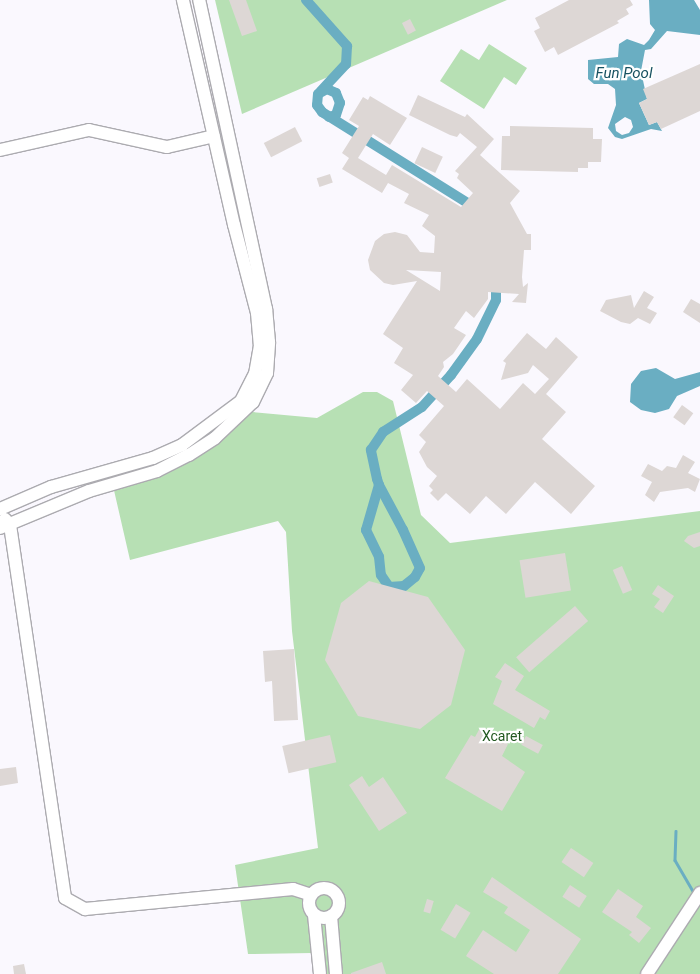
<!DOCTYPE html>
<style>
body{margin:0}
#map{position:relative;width:700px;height:974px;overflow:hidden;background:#faf8fe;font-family:Roboto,sans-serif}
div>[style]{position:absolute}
.green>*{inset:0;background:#b7e0b4}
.water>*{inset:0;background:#6aaec2}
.stream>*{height:2.5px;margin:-1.25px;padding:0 1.25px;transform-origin:1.25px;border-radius:1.25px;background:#6aaec2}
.canal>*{height:10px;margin:-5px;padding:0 5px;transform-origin:5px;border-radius:5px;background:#6aaec2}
.building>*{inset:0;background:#ddd7d5;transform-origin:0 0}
.roads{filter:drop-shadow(1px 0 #acabb0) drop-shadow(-1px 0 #acabb0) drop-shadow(0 1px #acabb0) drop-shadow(0 -1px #acabb0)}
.minor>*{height:12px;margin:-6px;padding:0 6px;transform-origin:6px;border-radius:6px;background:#fff}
.minor>.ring{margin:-6px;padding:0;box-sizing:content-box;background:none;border:12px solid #fff;border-radius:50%}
span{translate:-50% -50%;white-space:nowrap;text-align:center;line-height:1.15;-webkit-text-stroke:4.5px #fff;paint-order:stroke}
.park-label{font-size:14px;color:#225820}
.water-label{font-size:15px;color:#185261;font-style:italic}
</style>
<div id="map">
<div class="green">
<div style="clip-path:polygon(215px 0,507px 0,242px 114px)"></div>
<div style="clip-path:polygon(489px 44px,527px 68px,516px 85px,504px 77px,484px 109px,440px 81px,461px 49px,479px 60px)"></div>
<div style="clip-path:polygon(363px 392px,377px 392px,393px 401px,421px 515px,450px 543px,700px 511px,700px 974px,316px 974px,312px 953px,248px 954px,235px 865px,318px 848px,292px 631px,286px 532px,278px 521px,130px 560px,113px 486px,156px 474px,252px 412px,317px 418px)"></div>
</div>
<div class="water">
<div style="clip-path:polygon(evenodd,649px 0,694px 0,700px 10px,700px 35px,667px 31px,651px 49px,645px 50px,641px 71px,647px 99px,639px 103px,649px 125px,657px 122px,662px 131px,651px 129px,622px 139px,615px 137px,608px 128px,616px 105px,615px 89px,608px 84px,594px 84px,588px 79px,588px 60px,618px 57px,619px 44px,627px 39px,644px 45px,649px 40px,655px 30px,650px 24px,649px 0,625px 117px,631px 120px,633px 127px,629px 133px,622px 135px,616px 131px,615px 124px,625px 117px)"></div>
<div style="clip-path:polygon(656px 368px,675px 379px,700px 372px,700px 386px,677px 396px,669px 409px,655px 413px,641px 410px,630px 402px,631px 384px,641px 371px)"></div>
</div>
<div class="stream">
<div style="left:676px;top:831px;width:29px;rotate:92deg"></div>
<div style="left:675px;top:860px;width:39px;rotate:60deg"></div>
</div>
<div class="canal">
<div style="left:306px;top:0;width:62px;rotate:48.3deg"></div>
<div style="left:347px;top:46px;width:18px;rotate:93deg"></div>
<div style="left:346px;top:64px;width:38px;rotate:133deg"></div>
<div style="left:329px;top:117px;width:7px;rotate:-16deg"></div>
<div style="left:336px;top:115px;width:13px;rotate:-72deg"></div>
<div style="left:340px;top:103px;width:11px;rotate:-112deg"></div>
<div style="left:336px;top:93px;width:10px;rotate:-156deg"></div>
<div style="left:327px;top:89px;width:10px;rotate:151deg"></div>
<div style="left:318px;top:94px;width:11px;rotate:95deg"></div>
<div style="left:317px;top:105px;width:9px;rotate:54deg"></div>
<div style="left:322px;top:112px;width:183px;rotate:32deg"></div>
<div style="left:379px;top:485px;width:47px;rotate:106.1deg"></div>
<div style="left:366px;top:530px;width:30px;rotate:64deg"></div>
<div style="left:379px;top:557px;width:18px;rotate:84deg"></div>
<div style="left:381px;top:575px;width:14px;rotate:56deg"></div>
<div style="left:389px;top:587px;width:15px;rotate:-4deg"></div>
<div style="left:404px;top:586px;width:14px;rotate:-39deg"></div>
<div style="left:415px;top:577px;width:10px;rotate:-61deg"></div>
<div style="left:420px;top:568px;width:42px;rotate:-114.1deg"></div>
<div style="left:403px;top:530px;width:51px;rotate:-118.1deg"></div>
<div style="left:379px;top:485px;width:6px;rotate:-108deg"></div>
<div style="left:377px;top:479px;width:30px;rotate:-102deg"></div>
<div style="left:371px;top:450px;width:22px;rotate:-56deg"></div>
<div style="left:383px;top:432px;width:46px;rotate:-32.7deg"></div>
<div style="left:422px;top:407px;width:43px;rotate:-47.8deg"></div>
<div style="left:451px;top:375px;width:44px;rotate:-54.2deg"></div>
<div style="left:477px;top:339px;width:43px;rotate:-64deg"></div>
<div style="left:496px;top:300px;width:20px;rotate:-90deg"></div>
</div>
<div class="building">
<div style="clip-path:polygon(229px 0,246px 0,257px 31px,242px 36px)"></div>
<div style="clip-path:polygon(569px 0,630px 0,633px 5px,626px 9px,629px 14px,617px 21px,619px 23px,558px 55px,554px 47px,545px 52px,534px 31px,540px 28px,535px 18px)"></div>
<div style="left:410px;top:19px;width:13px;height:9px;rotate:63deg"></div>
<div style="clip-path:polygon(700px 64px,700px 111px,661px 129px,657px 122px,649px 125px,639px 103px,647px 99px,643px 89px)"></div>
<div style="clip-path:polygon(evenodd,418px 95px,465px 117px,467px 114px,494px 139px,480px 155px,520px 191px,510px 203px,527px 234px,531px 234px,531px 250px,524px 250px,522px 277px,523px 287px,528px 283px,526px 303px,512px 302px,519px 294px,488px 292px,488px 299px,474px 318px,466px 311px,454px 328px,466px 335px,453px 354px,443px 362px,444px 367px,438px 376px,456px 392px,467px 379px,500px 409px,523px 383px,535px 394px,549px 379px,533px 365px,528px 373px,501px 380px,506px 363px,503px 361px,527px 333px,546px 349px,556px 337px,578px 357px,546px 394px,566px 412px,542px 439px,595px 486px,571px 514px,535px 482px,506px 514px,486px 496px,470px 514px,446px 493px,438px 501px,430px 493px,433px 490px,429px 486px,437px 476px,427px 467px,419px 452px,426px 442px,419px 435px,444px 406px,427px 391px,416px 403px,401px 390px,413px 375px,394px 363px,403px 348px,383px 334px,417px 281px,393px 285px,384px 283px,370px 270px,368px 260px,375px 241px,384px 234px,395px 232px,407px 235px,420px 252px,434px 253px,435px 236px,422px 226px,429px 215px,404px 203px,409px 194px,388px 183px,382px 193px,342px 169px,349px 158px,342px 153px,359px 126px,349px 120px,363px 97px,368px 100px,370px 96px,407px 118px,390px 145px,373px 134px,358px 158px,386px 175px,392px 165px,461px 207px,473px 193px,457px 178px,459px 174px,455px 171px,477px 147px,460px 133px,457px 137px,450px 135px,409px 115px,418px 95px,406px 270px,441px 272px,440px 291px,419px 278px,406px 270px)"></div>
<div style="clip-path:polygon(510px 126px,593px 128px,593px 139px,602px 139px,601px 162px,588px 162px,588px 168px,578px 168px,578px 172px,501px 170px,502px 136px,510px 136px)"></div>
<div style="left:295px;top:127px;width:16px;height:35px;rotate:63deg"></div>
<div style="left:422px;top:147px;width:23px;height:18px;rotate:25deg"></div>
<div style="left:330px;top:174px;width:9px;height:14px;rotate:72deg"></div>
<div style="clip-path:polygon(644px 291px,654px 297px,647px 308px,657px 313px,650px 324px,638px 318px,630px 324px,621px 322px,600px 311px,606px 300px,631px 295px,634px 308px)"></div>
<div style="clip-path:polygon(691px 299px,700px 304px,700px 323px,683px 312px)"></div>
<div style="left:682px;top:405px;width:14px;height:15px;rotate:36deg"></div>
<div style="clip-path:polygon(683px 455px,695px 462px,688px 473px,700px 479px,695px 492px,688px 488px,660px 492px,654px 502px,645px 495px,652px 482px,641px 476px,648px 464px,662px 471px,667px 466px,676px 468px)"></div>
<div style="clip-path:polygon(700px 532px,700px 546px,694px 548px,684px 541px,688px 536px)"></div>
<div style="left:565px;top:553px;width:38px;height:46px;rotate:81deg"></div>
<div style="left:622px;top:566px;width:26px;height:10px;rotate:67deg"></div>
<div style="clip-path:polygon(369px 581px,428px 597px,465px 650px,451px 705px,420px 729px,358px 716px,325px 660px,341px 603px)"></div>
<div style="clip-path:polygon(658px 585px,674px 596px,663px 613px,654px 607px,660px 599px,652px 594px)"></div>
<div style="left:575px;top:606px;width:20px;height:78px;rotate:49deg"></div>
<div style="clip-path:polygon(294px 649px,298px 720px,274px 721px,272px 681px,265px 682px,263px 651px)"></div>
<div style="clip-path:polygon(505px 663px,524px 676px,515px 690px,550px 711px,545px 720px,540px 717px,534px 728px,493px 704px,502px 681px,495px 677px)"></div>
<div style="clip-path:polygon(480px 728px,508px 744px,502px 756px,525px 772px,502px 811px,445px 778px,471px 735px,475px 737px)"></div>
<div style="left:330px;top:735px;width:28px;height:49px;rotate:77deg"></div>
<div style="left:526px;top:736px;width:19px;height:10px;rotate:28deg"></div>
<div style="clip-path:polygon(16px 767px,18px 783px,0 786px,0 769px)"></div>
<div style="clip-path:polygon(362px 776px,369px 787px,383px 777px,407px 813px,379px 831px,349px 785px)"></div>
<div style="left:571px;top:848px;width:27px;height:17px;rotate:34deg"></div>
<div style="clip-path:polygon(492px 877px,581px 939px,558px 974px,494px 974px,466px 956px,483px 930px,516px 952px,530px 930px,504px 913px,508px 907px,483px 892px)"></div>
<div style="left:570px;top:885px;width:20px;height:14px;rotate:33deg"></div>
<div style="clip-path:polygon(618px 889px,643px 906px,636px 917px,651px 928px,639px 943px,629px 935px,632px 932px,602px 912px)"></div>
<div style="left:427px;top:899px;width:7px;height:13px;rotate:16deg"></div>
<div style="left:456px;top:904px;width:17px;height:30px;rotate:31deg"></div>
<div style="clip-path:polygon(382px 962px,386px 974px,351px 974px,351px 973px)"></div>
<div style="clip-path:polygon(24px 964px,26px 974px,14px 974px,13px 966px)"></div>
</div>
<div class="roads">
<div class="minor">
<div style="left:0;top:150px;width:91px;rotate:-12.7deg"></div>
<div style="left:89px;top:130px;width:80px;rotate:12.3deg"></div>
<div style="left:167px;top:147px;width:48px;rotate:-13.2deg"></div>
<div style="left:0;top:509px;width:56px;rotate:-23.3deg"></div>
<div style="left:51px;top:487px;width:106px;rotate:-15.9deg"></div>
<div style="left:153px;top:458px;width:32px;rotate:-24deg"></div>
<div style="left:182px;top:445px;width:74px;rotate:-36.7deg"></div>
<div style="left:241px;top:401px;width:30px;rotate:-63deg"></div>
<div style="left:255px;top:374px;width:27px;rotate:-80deg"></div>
<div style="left:260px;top:347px;width:34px;rotate:-95deg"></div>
<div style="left:257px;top:313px;width:91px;rotate:-104.6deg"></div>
<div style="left:234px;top:225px;width:231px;rotate:-102.8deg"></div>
<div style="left:5px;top:519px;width:8px;rotate:50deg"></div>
<div style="left:10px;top:525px;width:377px;rotate:81.6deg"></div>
<div style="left:65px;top:898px;width:23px;rotate:29deg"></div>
<div style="left:85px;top:909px;width:209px;rotate:-5.5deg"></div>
<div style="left:293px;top:889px;width:19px;rotate:18deg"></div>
<div style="left:0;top:528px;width:96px;rotate:-22.6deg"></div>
<div style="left:89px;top:491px;width:71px;rotate:-16.4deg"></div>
<div style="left:157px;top:471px;width:36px;rotate:-27deg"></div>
<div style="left:189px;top:455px;width:31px;rotate:-33deg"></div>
<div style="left:215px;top:438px;width:52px;rotate:-43.5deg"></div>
<div style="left:253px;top:402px;width:32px;rotate:-64deg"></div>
<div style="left:267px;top:373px;width:31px;rotate:-86deg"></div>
<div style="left:269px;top:342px;width:33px;rotate:-95deg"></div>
<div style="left:266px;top:309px;width:316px;rotate:-102.2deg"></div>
<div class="ring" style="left:309px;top:888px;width:18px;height:18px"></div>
<div style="left:314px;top:915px;width:59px;rotate:84.2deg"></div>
<div style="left:331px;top:916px;width:58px;rotate:85.1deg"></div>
<div style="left:647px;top:974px;width:97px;rotate:-56.8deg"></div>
</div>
</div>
<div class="park-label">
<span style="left:502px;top:736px">Xcaret</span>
</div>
<div class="water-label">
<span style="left:624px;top:74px">Fun Pool</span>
</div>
</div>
